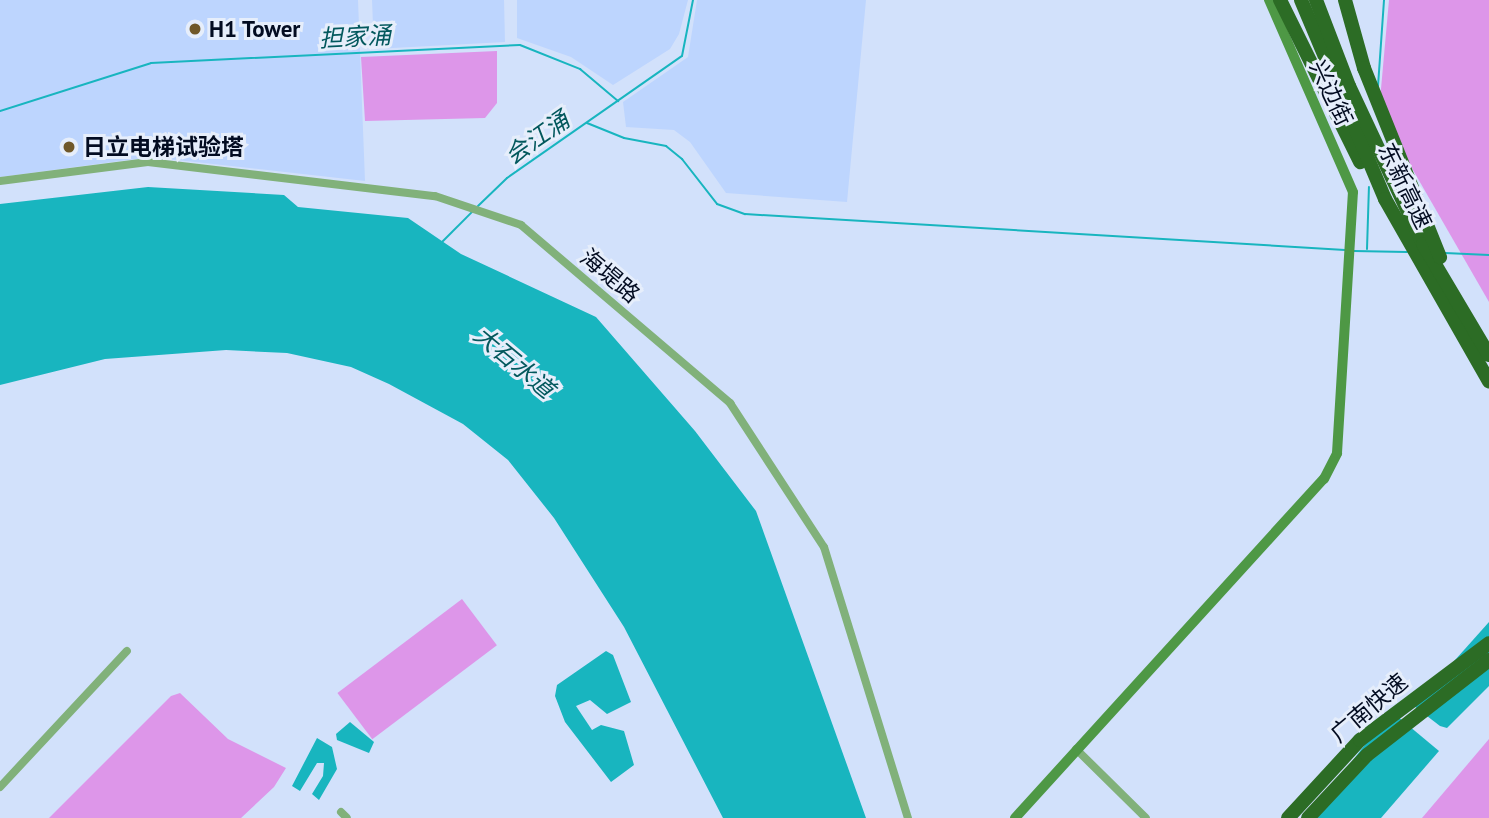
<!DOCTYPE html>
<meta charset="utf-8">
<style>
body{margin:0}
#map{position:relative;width:1489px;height:818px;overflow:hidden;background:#d2e1fb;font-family:"PT Sans","Noto Sans SC",sans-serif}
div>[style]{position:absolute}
.built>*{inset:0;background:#bdd5fe}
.green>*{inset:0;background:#dd96e9;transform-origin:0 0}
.water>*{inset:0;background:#18b5bf}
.stream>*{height:2px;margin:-1px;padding:0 1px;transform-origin:1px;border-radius:1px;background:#18b5bf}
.street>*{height:8px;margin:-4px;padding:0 4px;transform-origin:4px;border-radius:4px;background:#81b17a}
.secondary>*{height:10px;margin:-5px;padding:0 5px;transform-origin:5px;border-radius:5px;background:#4e9845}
.highway>*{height:14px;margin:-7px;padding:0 7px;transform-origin:7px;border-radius:7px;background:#2c6c25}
.dots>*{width:19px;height:19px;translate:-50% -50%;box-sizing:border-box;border:4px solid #e6eefb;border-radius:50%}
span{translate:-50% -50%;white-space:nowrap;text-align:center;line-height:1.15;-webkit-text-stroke:6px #e6eefb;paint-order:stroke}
.poi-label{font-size:23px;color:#030c21;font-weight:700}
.left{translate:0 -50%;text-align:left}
.street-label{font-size:23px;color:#030c21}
.water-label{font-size:24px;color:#03585d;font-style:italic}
</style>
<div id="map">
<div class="built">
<div style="clip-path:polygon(0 0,358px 0,365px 181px,150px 157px,0 177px)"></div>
<div style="clip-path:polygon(372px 0,504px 0,505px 42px,374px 49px)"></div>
<div style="clip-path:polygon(517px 0,688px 0,679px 34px,670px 49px,613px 85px,571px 57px,517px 38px)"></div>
<div style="clip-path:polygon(697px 0,866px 0,847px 202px,726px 193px,690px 142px,674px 130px,626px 127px,623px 102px,688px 57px)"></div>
</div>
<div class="green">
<div style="clip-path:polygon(1389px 0,1489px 0,1489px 302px,1379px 111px)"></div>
<div style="clip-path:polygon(497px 51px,497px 103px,485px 118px,365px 121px,361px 57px)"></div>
<div style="left:462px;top:599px;width:58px;height:156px;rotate:53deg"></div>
<div style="clip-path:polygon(180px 693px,228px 739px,286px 768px,274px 787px,241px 818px,49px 818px,171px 696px)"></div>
<div style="clip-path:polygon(1489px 739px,1489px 818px,1422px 818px)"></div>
</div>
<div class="water">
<div style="clip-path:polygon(148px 187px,284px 195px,298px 207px,408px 218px,461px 254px,596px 317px,695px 431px,756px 511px,866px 818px,723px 818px,624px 627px,554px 518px,508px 460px,463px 424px,389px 384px,351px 367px,287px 353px,226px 350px,105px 359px,0 385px,0 204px)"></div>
<div style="clip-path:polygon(1489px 622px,1489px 686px,1447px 728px,1440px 726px,1414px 706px)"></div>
<div style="clip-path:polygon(606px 651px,613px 655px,631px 702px,607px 714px,590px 700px,576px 706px,592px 730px,601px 725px,624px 731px,634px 765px,611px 782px,565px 722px,555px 696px,557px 685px)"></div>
<div style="clip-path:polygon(1397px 716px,1439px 751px,1381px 818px,1309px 818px,1370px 738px)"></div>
<div style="clip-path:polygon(350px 722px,374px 742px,369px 753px,337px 740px,336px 734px)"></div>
<div style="clip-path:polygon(317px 738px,332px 747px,337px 769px,319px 800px,312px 794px,323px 776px,324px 763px,317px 763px,300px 791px,292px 786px)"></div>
</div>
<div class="stream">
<div style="left:1378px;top:86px;width:86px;rotate:-86deg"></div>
<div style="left:0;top:111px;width:158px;rotate:-17.6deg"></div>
<div style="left:151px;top:63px;width:369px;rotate:-2.8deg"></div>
<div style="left:520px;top:45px;width:65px;rotate:21.8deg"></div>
<div style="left:580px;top:69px;width:50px;rotate:40.1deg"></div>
<div style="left:587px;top:123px;width:40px;rotate:22deg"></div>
<div style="left:624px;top:138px;width:43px;rotate:10.8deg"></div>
<div style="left:666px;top:146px;width:21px;rotate:39deg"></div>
<div style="left:682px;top:159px;width:57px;rotate:52.1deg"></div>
<div style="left:717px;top:204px;width:30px;rotate:20deg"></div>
<div style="left:745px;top:214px;width:601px;rotate:3.43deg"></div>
<div style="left:478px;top:206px;width:40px;rotate:-44deg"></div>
<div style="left:507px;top:178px;width:213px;rotate:-34.9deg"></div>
<div style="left:682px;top:56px;width:57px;rotate:-78.9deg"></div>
<div style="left:441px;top:243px;width:44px;rotate:-45deg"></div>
<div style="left:1367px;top:249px;width:62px;rotate:-88.2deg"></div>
<div style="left:1354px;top:251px;width:53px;rotate:1.1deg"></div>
<div style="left:1445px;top:253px;width:44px;rotate:2.6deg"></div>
</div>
<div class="street">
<div style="left:0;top:181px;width:149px;rotate:-7.3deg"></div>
<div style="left:148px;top:162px;width:289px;rotate:6.8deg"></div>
<div style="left:435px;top:196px;width:91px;rotate:18.6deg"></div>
<div style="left:521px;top:225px;width:275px;rotate:40.4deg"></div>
<div style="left:730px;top:403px;width:172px;rotate:56.9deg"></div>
<div style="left:824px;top:547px;width:284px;rotate:72.8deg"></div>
<div style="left:1076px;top:749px;width:98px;rotate:44.6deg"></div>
<div style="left:0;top:787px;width:186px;rotate:-47deg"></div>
<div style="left:341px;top:812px;width:8px;rotate:45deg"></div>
</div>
<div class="secondary">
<div style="left:1015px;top:818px;width:459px;rotate:-47.7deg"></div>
<div style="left:1324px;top:479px;width:29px;rotate:-63deg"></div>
<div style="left:1337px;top:453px;width:261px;rotate:-86.5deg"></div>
<div style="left:1353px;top:192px;width:210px;rotate:-113.6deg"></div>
</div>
<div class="highway">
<div style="left:1280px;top:0;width:181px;rotate:63.7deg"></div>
<div style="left:1301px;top:0;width:216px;rotate:67.1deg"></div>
<div style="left:1385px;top:199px;width:210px;rotate:60.3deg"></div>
<div style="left:1316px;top:0;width:92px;rotate:69deg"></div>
<div style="left:1349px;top:86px;width:174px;rotate:64.9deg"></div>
<div style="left:1423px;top:244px;width:129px;rotate:59.3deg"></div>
<div style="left:1345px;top:0;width:71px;rotate:74.4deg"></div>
<div style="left:1364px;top:68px;width:204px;rotate:68.1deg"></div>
<div style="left:1288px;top:818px;width:106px;rotate:-47.3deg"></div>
<div style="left:1360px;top:740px;width:161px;rotate:-36.9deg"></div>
<div style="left:1308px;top:818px;width:86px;rotate:-46.9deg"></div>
<div style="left:1367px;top:755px;width:155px;rotate:-37.9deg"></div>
</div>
<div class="dots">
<div style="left:195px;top:29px;background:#705829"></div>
<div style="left:69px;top:147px;background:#705829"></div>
</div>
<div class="poi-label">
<span class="left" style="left:209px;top:29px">H1 Tower</span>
<span class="left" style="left:83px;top:147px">日立电梯试验塔</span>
</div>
<div class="street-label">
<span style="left:1331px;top:93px;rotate:65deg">兴边街</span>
<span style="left:1405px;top:186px;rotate:64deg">东新高速</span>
<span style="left:610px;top:276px;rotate:40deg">海堤路</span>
<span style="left:1369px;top:708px;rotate:-40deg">广南快速</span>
</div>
<div class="water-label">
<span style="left:355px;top:37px;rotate:-3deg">担家涌</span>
<span style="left:537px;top:138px;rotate:-35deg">会江涌</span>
<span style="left:514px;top:362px;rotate:40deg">大石水道</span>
</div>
</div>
